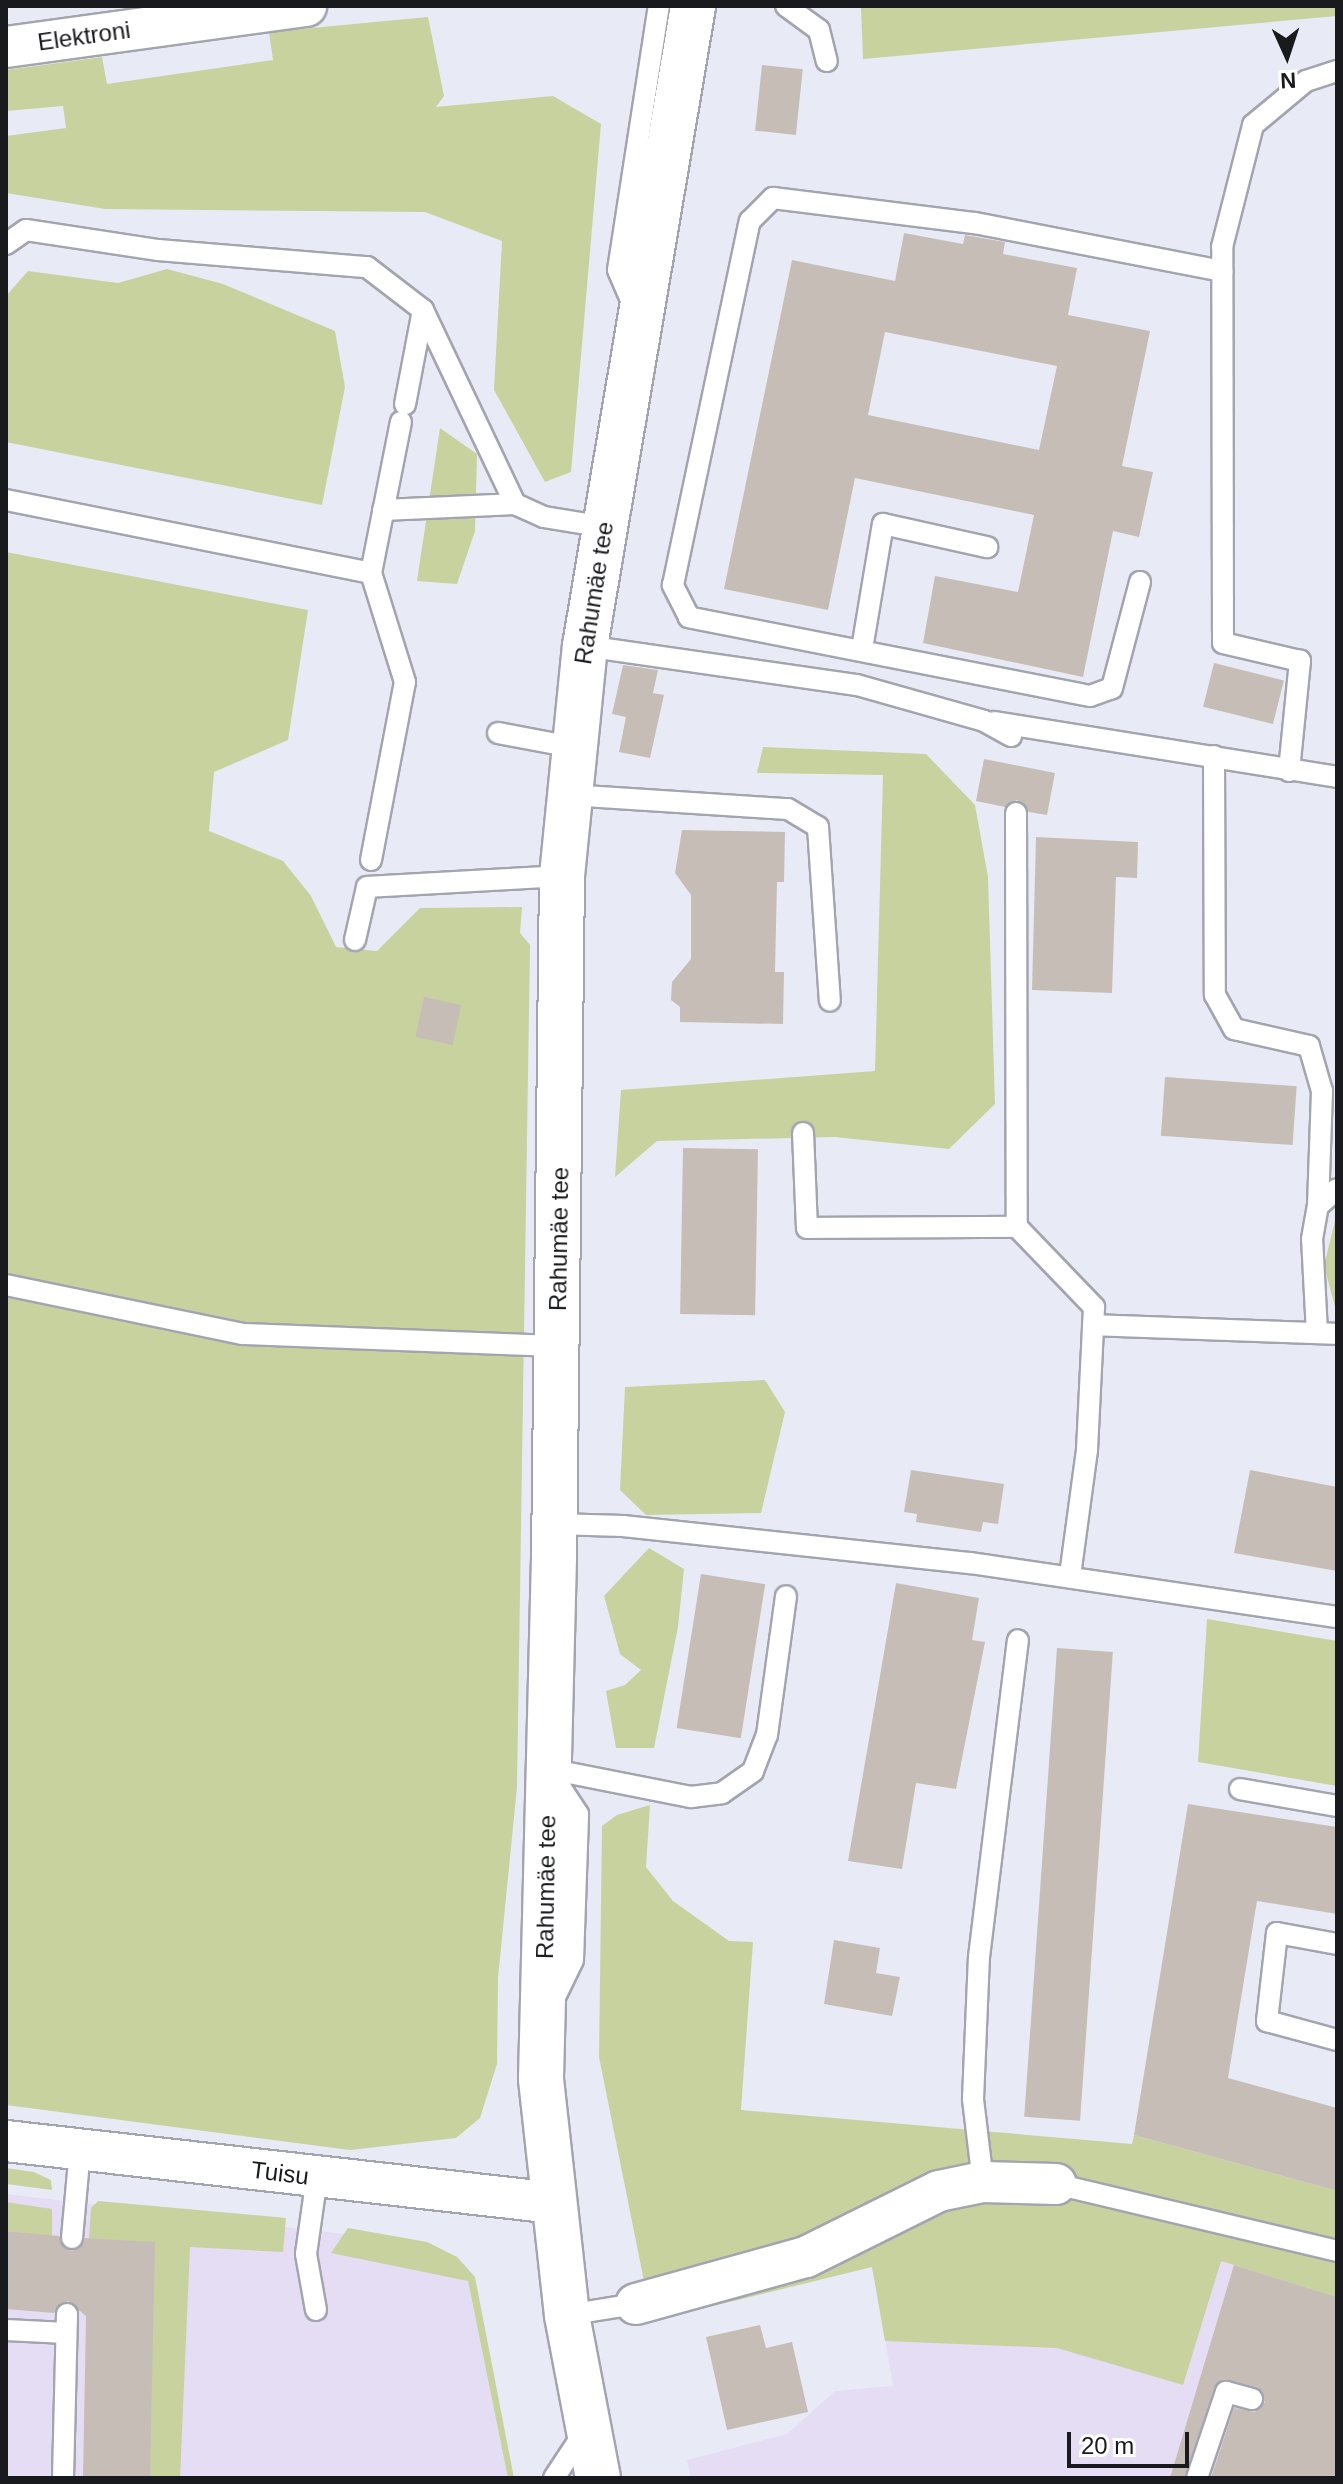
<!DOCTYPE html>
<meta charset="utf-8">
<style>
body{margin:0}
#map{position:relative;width:1343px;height:2484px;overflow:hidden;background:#e8ebf6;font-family:Helvetica,sans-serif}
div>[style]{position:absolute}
.commercial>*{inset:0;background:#e4ddf3}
.green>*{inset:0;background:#c7d29f}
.building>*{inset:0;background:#c6beb6;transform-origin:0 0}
.roads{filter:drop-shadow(2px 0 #a2a5af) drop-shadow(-2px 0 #a2a5af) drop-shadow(0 2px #a2a5af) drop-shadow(0 -2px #a2a5af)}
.service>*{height:20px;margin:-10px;padding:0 10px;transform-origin:10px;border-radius:10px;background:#fff}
.minor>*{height:40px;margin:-20px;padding:0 20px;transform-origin:20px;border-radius:20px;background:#fff}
.tertiary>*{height:44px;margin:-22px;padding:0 22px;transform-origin:22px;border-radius:22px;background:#fff}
span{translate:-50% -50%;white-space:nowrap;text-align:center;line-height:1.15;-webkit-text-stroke:6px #fff;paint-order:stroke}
.street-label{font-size:24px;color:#191a1e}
.frame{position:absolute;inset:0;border:8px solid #191a1e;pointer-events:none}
.north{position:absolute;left:1247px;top:16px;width:80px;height:80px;-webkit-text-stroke:6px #fff;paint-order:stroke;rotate:177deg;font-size:22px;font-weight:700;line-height:32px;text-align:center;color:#191a1e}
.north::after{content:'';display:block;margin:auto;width:28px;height:36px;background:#191a1e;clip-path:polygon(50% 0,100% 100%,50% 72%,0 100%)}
.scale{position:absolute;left:1067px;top:2432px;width:122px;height:36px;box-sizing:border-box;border:4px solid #191a1e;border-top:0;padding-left:10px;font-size:24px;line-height:28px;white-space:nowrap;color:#191a1e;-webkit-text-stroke:6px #fff;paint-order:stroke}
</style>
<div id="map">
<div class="commercial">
<div style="clip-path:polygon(6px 2194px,386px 2239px,468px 2281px,508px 2478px,6px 2478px)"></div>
<div style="clip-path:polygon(1220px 2253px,1337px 2291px,1337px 2478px,691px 2478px,687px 2460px,787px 2434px,835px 2391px,893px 2386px,873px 2267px)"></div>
</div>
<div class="green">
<div style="clip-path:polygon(861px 6px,1337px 6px,1337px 16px,863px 59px)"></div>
<div style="clip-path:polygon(428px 17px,444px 96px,436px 107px,553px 96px,601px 124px,571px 472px,545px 482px,494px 390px,502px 241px,425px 212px,105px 209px,6px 193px,6px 136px,66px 128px,63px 106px,6px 111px,6px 70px,102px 57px,107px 84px,273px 60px,269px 32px)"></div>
<div style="clip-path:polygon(167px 269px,223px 284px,335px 331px,345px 387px,322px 505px,6px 442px,6px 296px,28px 271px,118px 283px)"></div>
<div style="clip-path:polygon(440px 428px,477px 454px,475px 531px,457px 584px,417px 581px)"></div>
<div style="clip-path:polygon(6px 552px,308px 610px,288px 740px,214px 772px,209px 831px,283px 861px,311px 896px,336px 947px,377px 951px,420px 908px,522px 907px,520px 933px,530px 945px,517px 1787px,498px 1978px,497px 2064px,480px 2118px,456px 2138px,350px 2150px,6px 2105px)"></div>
<div style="clip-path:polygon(763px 747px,926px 754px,975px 805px,988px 877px,995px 1104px,949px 1149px,835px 1137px,657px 1141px,615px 1177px,621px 1090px,875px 1071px,883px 775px,757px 773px)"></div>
<div style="clip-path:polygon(1337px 1212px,1337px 1314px,1324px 1266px)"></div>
<div style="clip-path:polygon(765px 1380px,785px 1412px,761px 1513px,646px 1515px,620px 1490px,625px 1387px)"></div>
<div style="clip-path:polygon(649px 1548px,684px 1569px,678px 1627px,654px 1748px,616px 1748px,606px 1691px,625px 1685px,641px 1670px,620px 1654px,604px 1596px)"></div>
<div style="clip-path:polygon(1207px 1619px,1337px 1641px,1337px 1786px,1198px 1762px)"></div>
<div style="clip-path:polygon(650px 1805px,646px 1867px,673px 1901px,729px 1941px,753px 1942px,741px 2110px,1132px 2144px,1134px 2135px,1337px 2191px,1337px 2297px,1221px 2261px,1183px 2385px,1057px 2348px,885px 2341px,872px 2267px,652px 2321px,599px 2057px,602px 1826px,617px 1815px)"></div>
<div style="clip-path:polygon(6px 2168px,34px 2172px,51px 2180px,52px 2190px,6px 2184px)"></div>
<div style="clip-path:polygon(98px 2201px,286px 2218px,283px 2252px,190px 2247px,180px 2478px,150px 2478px,89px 2239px,91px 2208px)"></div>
<div style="clip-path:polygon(6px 2202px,52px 2209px,52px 2236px,6px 2231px)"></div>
<div style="clip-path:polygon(348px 2228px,427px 2242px,457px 2257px,475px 2277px,514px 2478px,508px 2478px,468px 2281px,331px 2253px)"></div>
</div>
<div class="building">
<div style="left:762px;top:65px;width:41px;height:66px;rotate:6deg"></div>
<div style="clip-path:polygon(evenodd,904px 233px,963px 244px,965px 235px,1005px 242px,1003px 254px,1077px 268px,1068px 315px,1150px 331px,1122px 466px,1153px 472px,1139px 537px,1113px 531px,1083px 677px,923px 643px,935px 576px,1018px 592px,1034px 515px,855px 478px,828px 610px,724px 589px,792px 260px,895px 281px,904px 233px,885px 332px,1057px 366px,1039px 450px,868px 415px,885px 332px)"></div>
<div style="left:1214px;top:663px;width:72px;height:45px;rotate:14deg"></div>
<div style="clip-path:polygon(623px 665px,658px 670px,653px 693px,664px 695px,650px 758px,619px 752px,626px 717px,612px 714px)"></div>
<div style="clip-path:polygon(984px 759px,1055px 773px,1047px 815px,1029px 812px,1017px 800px,1005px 807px,976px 801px)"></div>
<div style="clip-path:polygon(682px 830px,785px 832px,784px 882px,777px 882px,775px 972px,784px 972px,783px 1024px,680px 1022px,680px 1007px,671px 1000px,672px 982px,691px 959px,691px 895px,675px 873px)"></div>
<div style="clip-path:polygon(1036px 837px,1138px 842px,1137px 878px,1116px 877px,1112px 993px,1032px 990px)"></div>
<div style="left:424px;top:997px;width:38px;height:41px;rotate:12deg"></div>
<div style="left:1165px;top:1077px;width:132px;height:59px;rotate:4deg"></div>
<div style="left:683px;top:1148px;width:75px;height:166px;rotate:1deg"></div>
<div style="clip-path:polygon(911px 1470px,1004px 1484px,998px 1524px,983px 1522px,981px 1532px,916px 1522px,917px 1514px,904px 1512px)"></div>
<div style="clip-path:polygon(1250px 1470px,1337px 1487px,1337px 1571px,1234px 1553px)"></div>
<div style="left:701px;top:1574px;width:65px;height:156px;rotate:9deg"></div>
<div style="clip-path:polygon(896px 1583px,979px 1598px,972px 1640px,985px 1642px,956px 1789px,916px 1783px,902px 1869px,848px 1861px)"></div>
<div style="left:1057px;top:1648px;width:56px;height:470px;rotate:4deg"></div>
<div style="clip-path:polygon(1188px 1804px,1337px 1827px,1337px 1914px,1257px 1901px,1228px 2078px,1337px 2108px,1337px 2191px,1134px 2135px)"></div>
<div style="clip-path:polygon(834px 1940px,880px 1948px,876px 1973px,900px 1977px,892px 2016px,824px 2004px)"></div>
<div style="clip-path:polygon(6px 2231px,59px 2236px,72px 2251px,85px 2238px,155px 2242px,150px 2478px,83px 2478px,86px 2316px,68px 2301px,54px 2313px,6px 2309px)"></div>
<div style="clip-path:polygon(1234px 2265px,1337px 2297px,1337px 2478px,1211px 2478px,1234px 2408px,1255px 2412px,1265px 2402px,1256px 2387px,1224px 2379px,1214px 2388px,1184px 2478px,1170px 2478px)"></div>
<div style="clip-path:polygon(760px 2325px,766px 2348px,792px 2342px,808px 2412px,727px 2430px,706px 2337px)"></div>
</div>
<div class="roads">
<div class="service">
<div style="left:786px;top:6px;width:41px;rotate:36deg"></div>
<div style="left:819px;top:30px;width:32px;rotate:76deg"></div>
<div style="left:6px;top:244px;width:24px;rotate:-35deg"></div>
<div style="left:26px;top:230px;width:134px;rotate:8.6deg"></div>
<div style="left:158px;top:250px;width:210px;rotate:4.7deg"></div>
<div style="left:367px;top:267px;width:71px;rotate:37.5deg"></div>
<div style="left:423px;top:310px;width:96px;rotate:100.8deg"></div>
<div style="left:634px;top:307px;width:40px;rotate:-113.4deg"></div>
<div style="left:618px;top:270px;width:267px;rotate:-81.2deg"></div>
<div style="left:423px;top:310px;width:215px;rotate:64.6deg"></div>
<div style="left:515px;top:504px;width:32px;rotate:24deg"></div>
<div style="left:544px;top:517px;width:62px;rotate:9.3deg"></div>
<div style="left:6px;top:500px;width:372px;rotate:11.3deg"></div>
<div style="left:383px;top:510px;width:132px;rotate:-2.6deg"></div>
<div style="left:1140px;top:582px;width:110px;rotate:104.8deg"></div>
<div style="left:1112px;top:688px;width:23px;rotate:160deg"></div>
<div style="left:1090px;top:696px;width:409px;rotate:-168.9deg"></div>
<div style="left:689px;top:617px;width:36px;rotate:-117deg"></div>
<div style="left:673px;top:585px;width:372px;rotate:-78.1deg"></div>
<div style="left:750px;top:221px;width:33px;rotate:-45deg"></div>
<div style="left:773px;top:198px;width:204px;rotate:7.1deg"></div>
<div style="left:975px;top:223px;width:252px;rotate:11deg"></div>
<div style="left:585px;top:646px;width:275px;rotate:8.2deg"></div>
<div style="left:857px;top:685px;width:132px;rotate:15.8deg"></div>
<div style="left:984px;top:721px;width:31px;rotate:29deg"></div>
<div style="left:862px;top:649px;width:127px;rotate:-80.5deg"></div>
<div style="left:883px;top:524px;width:107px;rotate:12.5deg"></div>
<div style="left:994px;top:722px;width:347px;rotate:9.1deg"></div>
<div style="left:498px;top:733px;width:75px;rotate:10.7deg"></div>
<div style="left:1214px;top:756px;width:239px;rotate:89.8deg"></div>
<div style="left:1215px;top:995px;width:39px;rotate:61deg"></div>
<div style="left:1234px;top:1029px;width:77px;rotate:12.8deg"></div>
<div style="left:1309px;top:1046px;width:47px;rotate:73.9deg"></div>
<div style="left:1322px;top:1091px;width:115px;rotate:92deg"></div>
<div style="left:1289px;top:771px;width:111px;rotate:-84.3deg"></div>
<div style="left:1300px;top:661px;width:79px;rotate:-166.8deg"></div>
<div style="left:1223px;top:643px;width:396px;rotate:-90.1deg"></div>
<div style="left:1222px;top:247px;width:126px;rotate:-75.7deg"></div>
<div style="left:1253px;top:125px;width:69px;rotate:-39.7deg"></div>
<div style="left:1306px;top:81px;width:33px;rotate:-18deg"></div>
<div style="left:569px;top:795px;width:219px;rotate:3.7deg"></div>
<div style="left:788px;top:809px;width:35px;rotate:31deg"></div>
<div style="left:818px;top:827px;width:174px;rotate:86.1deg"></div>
<div style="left:1016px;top:813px;width:414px;rotate:89.9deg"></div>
<div style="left:1017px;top:1227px;width:111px;rotate:46.1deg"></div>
<div style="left:1094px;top:1307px;width:143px;rotate:92.8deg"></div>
<div style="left:1087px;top:1450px;width:127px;rotate:97.7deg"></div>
<div style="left:371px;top:860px;width:181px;rotate:-79.2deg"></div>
<div style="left:405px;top:682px;width:114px;rotate:-107.3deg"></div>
<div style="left:371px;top:573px;width:154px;rotate:-78.8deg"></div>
<div style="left:355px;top:940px;width:54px;rotate:-77.2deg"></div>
<div style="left:367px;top:887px;width:195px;rotate:-3.2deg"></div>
<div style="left:803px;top:1133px;width:95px;rotate:87.6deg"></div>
<div style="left:807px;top:1228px;width:210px;rotate:-0.3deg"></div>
<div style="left:6px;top:1285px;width:241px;rotate:11.7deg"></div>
<div style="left:242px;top:1334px;width:316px;rotate:2.2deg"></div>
<div style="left:1093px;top:1325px;width:244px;rotate:2.1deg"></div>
<div style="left:1317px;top:1333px;width:94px;rotate:-93deg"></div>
<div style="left:1312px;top:1239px;width:34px;rotate:-80deg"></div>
<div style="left:1318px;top:1206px;width:25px;rotate:-42deg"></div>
<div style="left:555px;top:1524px;width:68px;rotate:1.7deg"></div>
<div style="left:623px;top:1526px;width:350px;rotate:6.1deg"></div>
<div style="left:971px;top:1563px;width:370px;rotate:8.4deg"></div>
<div style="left:549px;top:1769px;width:145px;rotate:11.2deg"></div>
<div style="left:691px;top:1797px;width:31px;rotate:-7deg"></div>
<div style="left:722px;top:1793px;width:38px;rotate:-35deg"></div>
<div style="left:753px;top:1771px;width:39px;rotate:-69deg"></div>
<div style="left:767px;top:1735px;width:140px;rotate:-82.2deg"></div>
<div style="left:1240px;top:1789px;width:98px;rotate:9.9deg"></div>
<div style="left:1337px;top:1944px;width:61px;rotate:-169.6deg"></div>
<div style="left:1277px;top:1933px;width:89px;rotate:96.5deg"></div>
<div style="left:1267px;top:2021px;width:73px;rotate:15.2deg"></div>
<div style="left:554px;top:1999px;width:43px;rotate:-64deg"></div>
<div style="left:573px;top:1960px;width:146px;rotate:-88deg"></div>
<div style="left:578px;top:1814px;width:42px;rotate:-123.3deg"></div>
<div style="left:983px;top:2182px;width:84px;rotate:-96.9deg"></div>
<div style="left:973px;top:2099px;width:142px;rotate:-87.6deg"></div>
<div style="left:979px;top:1957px;width:319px;rotate:-83deg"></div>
<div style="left:1056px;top:2184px;width:289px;rotate:13.4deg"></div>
<div style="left:72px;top:2238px;width:88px;rotate:-84.8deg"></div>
<div style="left:316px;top:2310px;width:57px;rotate:-100.1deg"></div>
<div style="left:306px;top:2254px;width:78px;rotate:-81.9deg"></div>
<div style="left:567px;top:2315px;width:70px;rotate:-9.1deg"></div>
<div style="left:6px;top:2330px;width:60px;rotate:2.9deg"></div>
<div style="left:63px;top:2478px;width:164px;rotate:-88.6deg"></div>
<div style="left:554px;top:2478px;width:56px;rotate:-56.6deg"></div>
<div style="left:1197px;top:2478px;width:91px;rotate:-71.4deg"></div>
<div style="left:1226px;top:2392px;width:27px;rotate:15deg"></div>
</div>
<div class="minor">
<div style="left:6px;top:47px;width:303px;rotate:-7.8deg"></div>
<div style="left:6px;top:2141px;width:551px;rotate:6.45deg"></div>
<div style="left:636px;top:2304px;width:176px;rotate:-15.5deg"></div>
<div style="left:806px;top:2257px;width:148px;rotate:-26.4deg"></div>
<div style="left:939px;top:2191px;width:45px;rotate:-11.6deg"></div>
<div style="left:983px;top:2182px;width:73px;rotate:1.6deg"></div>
</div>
<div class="tertiary">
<div style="left:598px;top:2478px;width:166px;rotate:-100.8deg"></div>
<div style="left:567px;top:2315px;width:238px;rotate:-96.3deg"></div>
<div style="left:541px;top:2078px;width:519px;rotate:-88.57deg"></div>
<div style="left:554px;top:1559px;width:683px;rotate:-89.33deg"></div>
<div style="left:562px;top:876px;width:231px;rotate:-84.3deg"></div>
<div style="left:585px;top:646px;width:649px;rotate:-80.42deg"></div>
</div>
</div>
<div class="street-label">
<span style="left:84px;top:36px;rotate:-8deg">Elektroni</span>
<span style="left:594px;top:593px;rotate:-81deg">Rahumäe tee</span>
<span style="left:559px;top:1239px;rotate:-89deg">Rahumäe tee</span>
<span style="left:546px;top:1887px;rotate:-89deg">Rahumäe tee</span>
<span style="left:280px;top:2173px;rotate:7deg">Tuisu</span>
</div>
<div class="frame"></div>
<div class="north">N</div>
<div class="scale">20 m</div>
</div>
